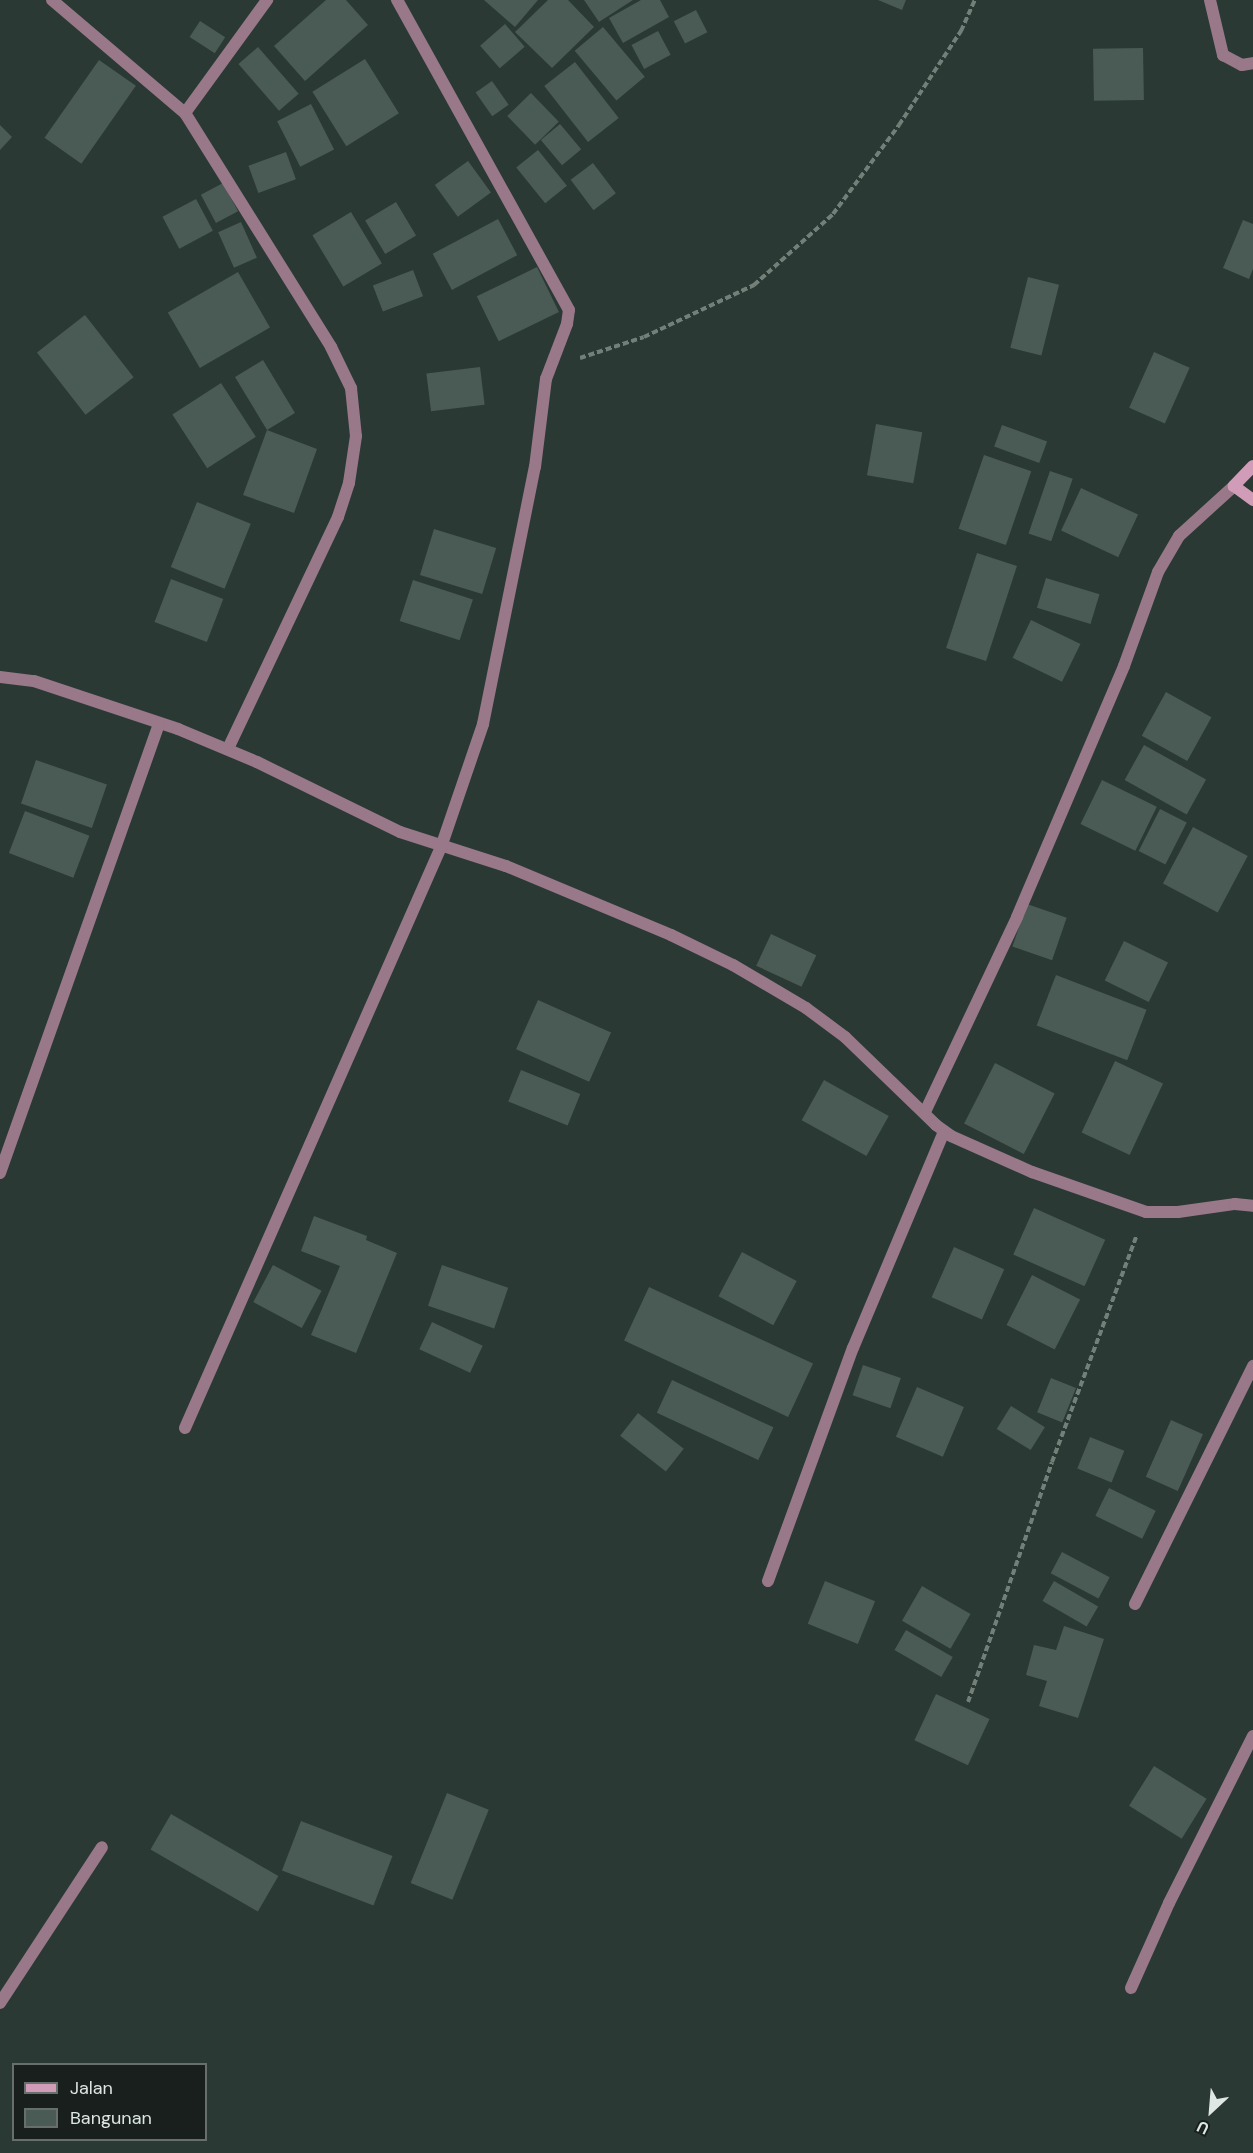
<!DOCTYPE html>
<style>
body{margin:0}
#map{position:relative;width:1253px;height:2153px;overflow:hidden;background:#2a3933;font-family:"DM Sans",sans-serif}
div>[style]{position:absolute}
.building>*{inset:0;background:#4a5a54;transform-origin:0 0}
.path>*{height:4px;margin-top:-2px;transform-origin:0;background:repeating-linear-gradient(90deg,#73807a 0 6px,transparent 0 9px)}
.lane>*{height:12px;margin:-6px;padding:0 6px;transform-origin:6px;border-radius:6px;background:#987889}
.street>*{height:12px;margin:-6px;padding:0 6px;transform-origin:6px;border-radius:6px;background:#987889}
.secondary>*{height:12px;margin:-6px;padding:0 6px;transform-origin:6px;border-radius:6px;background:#d09cb8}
span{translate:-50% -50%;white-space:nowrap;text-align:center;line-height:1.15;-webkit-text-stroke:4.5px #181f1c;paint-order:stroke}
.legend{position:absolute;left:12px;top:2063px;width:195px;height:78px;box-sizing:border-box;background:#181f1c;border:2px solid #676f6c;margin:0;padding:8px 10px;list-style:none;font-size:18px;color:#dee7e3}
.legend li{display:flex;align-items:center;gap:12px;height:30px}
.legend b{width:30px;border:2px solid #676f6c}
.north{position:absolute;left:1181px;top:2081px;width:60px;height:60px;-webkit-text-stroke:4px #181f1c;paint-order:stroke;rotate:206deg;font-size:16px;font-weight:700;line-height:24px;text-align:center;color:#dee7e3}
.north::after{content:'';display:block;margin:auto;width:21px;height:27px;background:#dee7e3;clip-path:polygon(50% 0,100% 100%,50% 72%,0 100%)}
</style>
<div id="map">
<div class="building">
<div style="clip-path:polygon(326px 0,346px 0,368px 25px,305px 81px,274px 46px)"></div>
<div style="clip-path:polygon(484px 0,538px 0,515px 27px)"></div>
<div style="clip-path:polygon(548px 0,568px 0,594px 27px,552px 68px,515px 32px)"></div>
<div style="clip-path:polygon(584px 0,633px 0,599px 22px)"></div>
<div style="clip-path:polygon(641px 0,660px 0,669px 17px,623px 43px,609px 18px)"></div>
<div style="clip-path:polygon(878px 0,906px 0,902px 10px)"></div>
<div style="left:696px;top:10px;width:25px;height:25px;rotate:63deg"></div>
<div style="left:200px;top:21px;width:30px;height:19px;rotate:33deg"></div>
<div style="left:505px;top:24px;width:30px;height:33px;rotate:49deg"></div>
<div style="left:603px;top:27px;width:65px;height:37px;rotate:50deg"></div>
<div style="left:658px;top:31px;width:27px;height:30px;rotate:62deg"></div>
<div style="left:258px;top:47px;width:62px;height:26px;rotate:49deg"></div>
<div style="left:1143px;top:48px;width:52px;height:50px;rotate:89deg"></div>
<div style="left:365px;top:59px;width:64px;height:62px;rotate:58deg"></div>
<div style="left:99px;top:60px;width:45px;height:95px;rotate:35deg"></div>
<div style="left:575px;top:62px;width:71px;height:39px;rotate:52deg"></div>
<div style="left:492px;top:81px;width:29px;height:20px;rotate:55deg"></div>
<div style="left:531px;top:93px;width:40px;height:33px;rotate:46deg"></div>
<div style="left:311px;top:104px;width:51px;height:38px;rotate:63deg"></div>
<div style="left:560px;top:124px;width:33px;height:25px;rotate:50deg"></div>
<div style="clip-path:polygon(0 125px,12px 137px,0 150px)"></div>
<div style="left:538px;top:150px;width:46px;height:28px;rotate:51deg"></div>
<div style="left:286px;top:152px;width:29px;height:40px;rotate:70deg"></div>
<div style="left:468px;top:161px;width:39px;height:41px;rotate:54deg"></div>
<div style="left:593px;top:163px;width:38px;height:28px;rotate:53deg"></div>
<div style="left:223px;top:183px;width:32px;height:25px;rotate:62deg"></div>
<div style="left:196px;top:199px;width:36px;height:38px;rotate:62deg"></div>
<div style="left:396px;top:202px;width:39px;height:36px;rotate:59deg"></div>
<div style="left:351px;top:212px;width:60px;height:45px;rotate:59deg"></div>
<div style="left:498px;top:219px;width:41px;height:74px;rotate:62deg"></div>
<div style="clip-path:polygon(1243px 220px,1253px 224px,1253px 269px,1249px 279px,1223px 268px)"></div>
<div style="left:241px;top:222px;width:39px;height:25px;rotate:66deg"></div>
<div style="left:537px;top:267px;width:50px;height:67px;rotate:64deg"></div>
<div style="left:413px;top:270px;width:28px;height:43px;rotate:69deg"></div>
<div style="left:238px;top:272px;width:64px;height:81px;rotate:60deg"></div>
<div style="left:1028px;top:277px;width:32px;height:73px;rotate:14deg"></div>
<div style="left:85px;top:315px;width:79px;height:61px;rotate:52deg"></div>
<div style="left:1154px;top:352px;width:39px;height:61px;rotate:24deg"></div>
<div style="clip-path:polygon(263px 360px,295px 413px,267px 430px,317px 449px,294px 513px,243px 495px,267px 430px,235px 377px)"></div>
<div style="left:480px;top:367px;width:38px;height:54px;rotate:83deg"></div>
<div style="left:221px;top:383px;width:64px;height:58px;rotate:57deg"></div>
<div style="left:876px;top:424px;width:47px;height:52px;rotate:10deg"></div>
<div style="left:1002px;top:425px;width:48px;height:23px;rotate:20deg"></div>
<div style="left:984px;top:455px;width:50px;height:78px;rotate:19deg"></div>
<div style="left:1050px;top:471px;width:24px;height:66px;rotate:19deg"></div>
<div style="left:1081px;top:488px;width:63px;height:47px;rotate:25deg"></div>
<div style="left:197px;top:502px;width:58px;height:70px;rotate:22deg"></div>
<div style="left:434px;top:529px;width:65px;height:48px;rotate:17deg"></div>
<div style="left:977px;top:553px;width:42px;height:100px;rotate:18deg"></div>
<div style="left:1046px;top:578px;width:56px;height:31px;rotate:17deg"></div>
<div style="left:171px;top:579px;width:56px;height:46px;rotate:21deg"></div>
<div style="left:413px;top:580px;width:63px;height:43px;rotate:18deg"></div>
<div style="left:1031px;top:620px;width:55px;height:42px;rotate:26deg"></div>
<div style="left:1166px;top:692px;width:52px;height:50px;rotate:29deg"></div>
<div style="left:1144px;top:745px;width:71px;height:40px;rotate:29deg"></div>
<div style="left:36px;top:760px;width:75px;height:46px;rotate:19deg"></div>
<div style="left:1102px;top:780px;width:61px;height:49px;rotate:26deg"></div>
<div style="left:1160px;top:809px;width:30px;height:47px;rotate:27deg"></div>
<div style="left:25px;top:811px;width:69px;height:45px;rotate:21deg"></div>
<div style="left:1193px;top:827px;width:62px;height:64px;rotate:28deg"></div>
<div style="left:1027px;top:904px;width:42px;height:45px;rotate:19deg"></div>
<div style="left:771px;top:934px;width:50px;height:35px;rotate:25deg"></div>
<div style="left:1124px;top:941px;width:49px;height:44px;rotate:26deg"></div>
<div style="left:1056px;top:975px;width:97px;height:54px;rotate:21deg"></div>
<div style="left:538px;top:1000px;width:80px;height:54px;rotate:24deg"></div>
<div style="left:1115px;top:1061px;width:53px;height:79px;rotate:25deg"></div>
<div style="left:995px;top:1063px;width:67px;height:68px;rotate:27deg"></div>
<div style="left:521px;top:1070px;width:64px;height:34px;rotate:22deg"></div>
<div style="left:824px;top:1080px;width:74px;height:46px;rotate:29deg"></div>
<div style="left:1034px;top:1208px;width:78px;height:51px;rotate:24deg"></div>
<div style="clip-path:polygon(314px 1216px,367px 1236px,366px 1240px,397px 1253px,356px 1353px,311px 1335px,340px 1266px,301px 1251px)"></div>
<div style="left:954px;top:1247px;width:55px;height:55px;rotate:24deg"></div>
<div style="left:742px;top:1252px;width:62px;height:50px;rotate:28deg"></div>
<div style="left:273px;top:1265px;width:55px;height:42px;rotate:28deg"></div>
<div style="left:442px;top:1265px;width:70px;height:43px;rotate:19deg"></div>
<div style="left:1032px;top:1275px;width:54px;height:56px;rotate:27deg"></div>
<div style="left:649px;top:1287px;width:181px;height:59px;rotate:25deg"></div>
<div style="left:432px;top:1322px;width:56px;height:30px;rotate:25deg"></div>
<div style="left:863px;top:1365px;width:40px;height:32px;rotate:19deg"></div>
<div style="left:1051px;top:1378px;width:27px;height:37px;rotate:22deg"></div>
<div style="left:672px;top:1380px;width:112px;height:36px;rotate:25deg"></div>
<div style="left:917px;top:1387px;width:51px;height:54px;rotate:23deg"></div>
<div style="left:1011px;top:1406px;width:40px;height:27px;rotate:32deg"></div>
<div style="left:638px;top:1413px;width:58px;height:29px;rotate:38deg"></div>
<div style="left:1171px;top:1420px;width:35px;height:62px;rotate:24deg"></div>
<div style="left:1090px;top:1437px;width:37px;height:34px;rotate:22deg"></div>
<div style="left:1109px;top:1488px;width:52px;height:31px;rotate:26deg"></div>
<div style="left:1062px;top:1552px;width:54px;height:24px;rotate:28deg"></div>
<div style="left:825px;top:1581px;width:54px;height:46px;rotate:22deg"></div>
<div style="left:1054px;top:1581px;width:51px;height:23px;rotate:30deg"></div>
<div style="left:922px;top:1586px;width:56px;height:40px;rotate:30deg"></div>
<div style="clip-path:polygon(1064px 1626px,1104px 1639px,1078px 1718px,1039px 1706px,1047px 1681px,1026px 1675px,1034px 1645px,1056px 1650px)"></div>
<div style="left:906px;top:1630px;width:54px;height:23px;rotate:30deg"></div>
<div style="left:936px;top:1694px;width:59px;height:51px;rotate:25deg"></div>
<div style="left:1154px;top:1766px;width:62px;height:47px;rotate:32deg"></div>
<div style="left:447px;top:1793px;width:45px;height:97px;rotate:22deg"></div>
<div style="left:171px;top:1814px;width:124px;height:41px;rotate:30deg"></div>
<div style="left:301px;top:1821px;width:98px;height:53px;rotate:21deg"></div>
</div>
<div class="path">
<div style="left:580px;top:358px;width:67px;rotate:-18.2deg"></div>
<div style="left:644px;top:337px;width:122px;rotate:-25.3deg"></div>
<div style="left:754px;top:285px;width:106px;rotate:-41.9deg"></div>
<div style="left:833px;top:214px;width:111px;rotate:-53.4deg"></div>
<div style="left:899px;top:125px;width:113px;rotate:-56.6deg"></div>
<div style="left:961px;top:31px;width:34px;rotate:-66deg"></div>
<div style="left:968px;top:1702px;width:254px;rotate:-70.7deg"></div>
<div style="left:1052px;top:1462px;width:242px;rotate:-69.5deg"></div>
</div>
<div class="lane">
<div style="left:0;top:2003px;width:186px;rotate:-56.8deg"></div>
</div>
<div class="street">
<div style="left:52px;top:0;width:175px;rotate:40.4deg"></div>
<div style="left:185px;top:113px;width:276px;rotate:58deg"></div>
<div style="left:331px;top:347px;width:46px;rotate:64deg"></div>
<div style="left:351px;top:388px;width:48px;rotate:84.1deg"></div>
<div style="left:356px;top:436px;width:48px;rotate:98.5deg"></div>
<div style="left:349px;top:483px;width:36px;rotate:108deg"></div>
<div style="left:338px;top:517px;width:257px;rotate:115.4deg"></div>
<div style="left:1210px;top:0;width:57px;rotate:76.7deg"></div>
<div style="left:1223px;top:55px;width:21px;rotate:28deg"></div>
<div style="left:1242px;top:65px;width:11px;rotate:-10deg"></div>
<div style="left:185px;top:113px;width:140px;rotate:-54deg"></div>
<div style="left:0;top:677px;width:34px;rotate:7deg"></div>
<div style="left:34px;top:681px;width:152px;rotate:18.4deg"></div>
<div style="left:178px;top:729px;width:86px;rotate:22.7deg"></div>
<div style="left:257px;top:762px;width:159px;rotate:26.1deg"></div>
<div style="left:400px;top:832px;width:111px;rotate:17.8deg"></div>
<div style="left:506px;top:866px;width:179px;rotate:22.7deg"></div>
<div style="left:671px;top:935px;width:69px;rotate:25.8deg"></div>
<div style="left:733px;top:965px;width:85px;rotate:30.5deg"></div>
<div style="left:806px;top:1008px;width:49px;rotate:36.6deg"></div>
<div style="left:845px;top:1037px;width:127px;rotate:44deg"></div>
<div style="left:936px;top:1125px;width:19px;rotate:36deg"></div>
<div style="left:951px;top:1136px;width:89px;rotate:24deg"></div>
<div style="left:1032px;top:1172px;width:121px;rotate:19.3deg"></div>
<div style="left:1146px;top:1212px;width:32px"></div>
<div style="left:1178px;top:1212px;width:58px;rotate:-8deg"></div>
<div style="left:1235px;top:1204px;width:18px;rotate:6deg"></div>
<div style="left:925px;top:1112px;width:216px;rotate:-64.7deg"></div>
<div style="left:1017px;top:917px;width:273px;rotate:-66.9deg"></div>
<div style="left:1124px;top:666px;width:100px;rotate:-70.1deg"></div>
<div style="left:1158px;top:572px;width:42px;rotate:-59.7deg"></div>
<div style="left:1179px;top:536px;width:74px;rotate:-42.3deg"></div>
<div style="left:0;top:1173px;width:477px;rotate:-70.5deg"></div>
<div style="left:185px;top:1428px;width:635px;rotate:-66.22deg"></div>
<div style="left:441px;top:847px;width:130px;rotate:-71.1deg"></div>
<div style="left:483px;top:724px;width:262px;rotate:-78.6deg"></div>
<div style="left:535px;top:467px;width:89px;rotate:-82.9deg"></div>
<div style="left:546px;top:379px;width:59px;rotate:-69.1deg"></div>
<div style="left:567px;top:324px;width:14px;rotate:-82deg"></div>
<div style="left:569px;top:310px;width:355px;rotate:-119deg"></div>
<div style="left:768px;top:1581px;width:248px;rotate:-70deg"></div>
<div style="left:853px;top:1348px;width:235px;rotate:-67.2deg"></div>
<div style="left:1135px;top:1604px;width:266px;rotate:-63.6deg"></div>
<div style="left:1131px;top:1988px;width:93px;rotate:-65.9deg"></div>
<div style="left:1169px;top:1903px;width:187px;rotate:-63.3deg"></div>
</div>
<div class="secondary">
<div style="left:1253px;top:466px;width:28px;rotate:134deg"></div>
<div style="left:1234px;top:486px;width:24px;rotate:36deg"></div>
</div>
<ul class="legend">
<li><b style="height:8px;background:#d09cb8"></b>Jalan</li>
<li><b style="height:16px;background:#4a5a54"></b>Bangunan</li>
</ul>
<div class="north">U</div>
</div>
